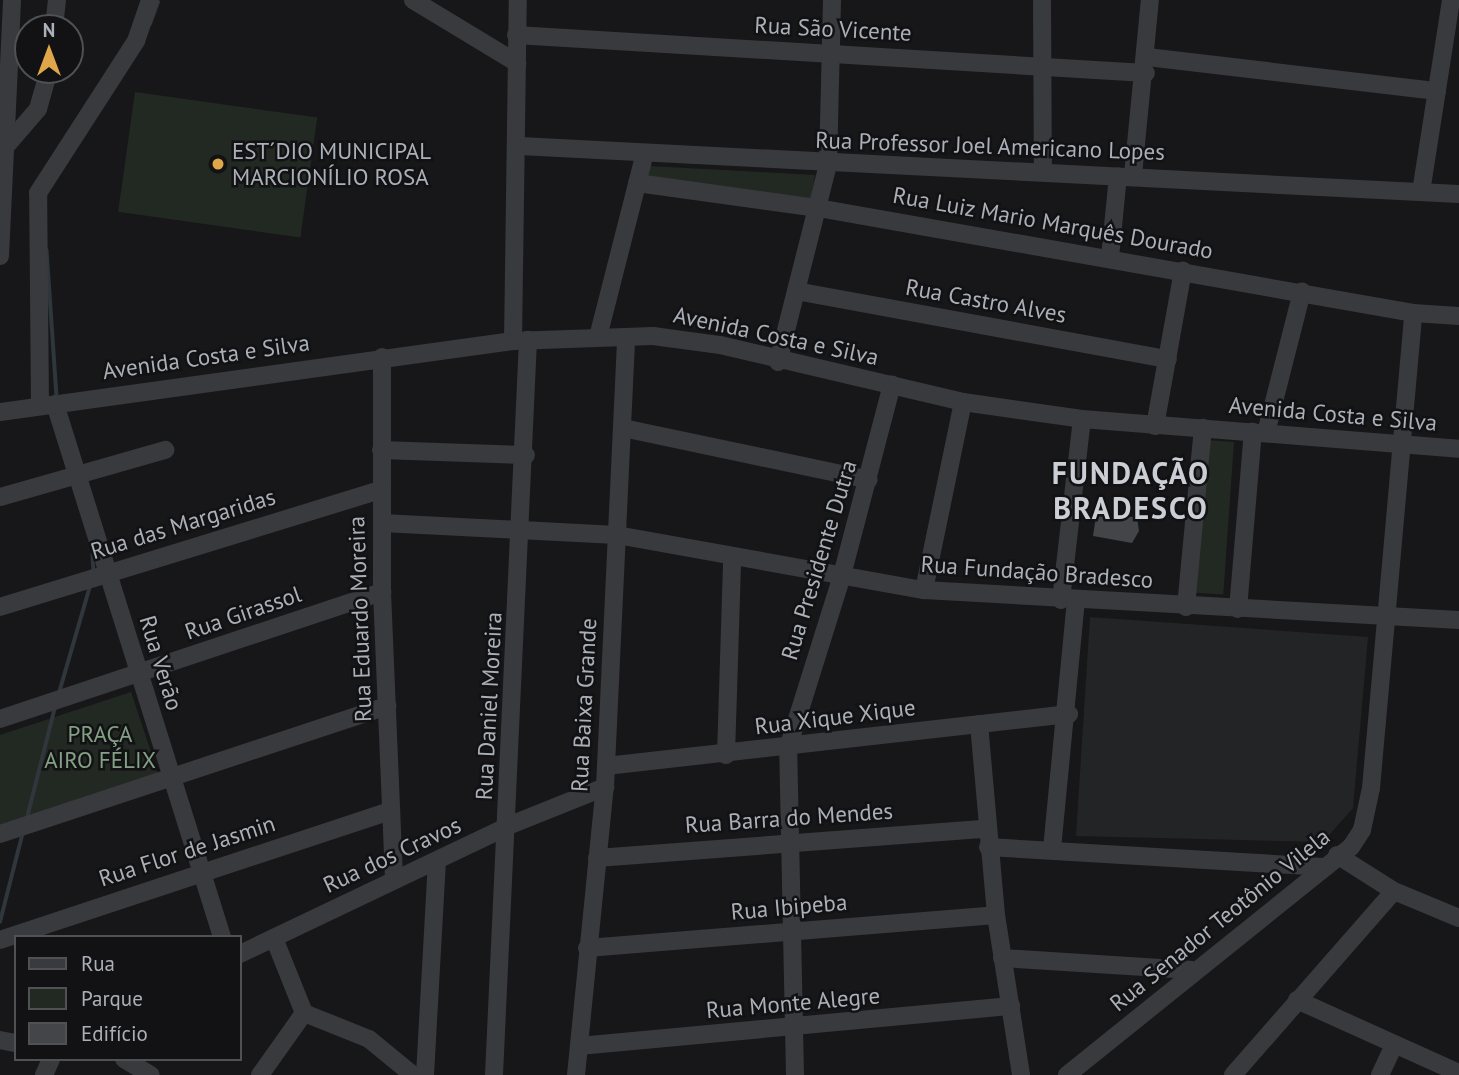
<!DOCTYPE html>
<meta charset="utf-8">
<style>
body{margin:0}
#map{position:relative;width:1459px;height:1075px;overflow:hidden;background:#171719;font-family:"PT Sans",sans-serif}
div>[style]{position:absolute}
.built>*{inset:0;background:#232426}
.green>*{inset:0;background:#222922;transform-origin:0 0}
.stream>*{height:3.5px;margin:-1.75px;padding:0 1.75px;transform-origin:1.75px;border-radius:1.75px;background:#2f363c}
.building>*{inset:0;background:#444549}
.minor>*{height:18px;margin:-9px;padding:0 9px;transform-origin:9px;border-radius:9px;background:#393a3e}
.dots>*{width:19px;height:19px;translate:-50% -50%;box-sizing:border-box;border:4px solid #121214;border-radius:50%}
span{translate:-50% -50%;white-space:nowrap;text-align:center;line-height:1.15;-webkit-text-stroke:5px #121214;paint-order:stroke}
.street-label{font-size:23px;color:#abafb7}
.poi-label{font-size:23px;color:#abafb7}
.left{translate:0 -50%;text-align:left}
.park-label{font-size:23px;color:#84a085}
.district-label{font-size:30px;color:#cbced4;font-weight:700;letter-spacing:2px}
.legend{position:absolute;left:14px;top:935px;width:228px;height:126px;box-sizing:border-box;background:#121214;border:2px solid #4f5155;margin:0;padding:9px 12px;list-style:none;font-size:21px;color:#abafb7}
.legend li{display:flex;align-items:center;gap:14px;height:35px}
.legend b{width:35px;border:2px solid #4f5155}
.north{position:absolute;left:14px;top:14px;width:70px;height:70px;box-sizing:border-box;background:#121214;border:2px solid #4f5155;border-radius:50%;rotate:0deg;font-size:19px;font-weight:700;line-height:28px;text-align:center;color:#abafb7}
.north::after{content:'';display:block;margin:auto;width:24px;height:32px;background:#dfa64a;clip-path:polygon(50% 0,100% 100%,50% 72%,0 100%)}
</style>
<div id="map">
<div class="built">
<div style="clip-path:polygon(1090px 617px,1368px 637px,1353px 808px,1323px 842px,1076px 836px)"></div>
</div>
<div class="green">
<div style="left:135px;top:92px;width:184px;height:121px;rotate:8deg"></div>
<div style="clip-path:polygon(650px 166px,815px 175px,811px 199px,647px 176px)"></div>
<div style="left:1206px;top:440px;width:28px;height:153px;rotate:4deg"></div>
<div style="clip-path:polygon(131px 692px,158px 773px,0 825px,0 735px)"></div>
</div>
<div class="stream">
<div style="left:150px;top:24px;width:23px;rotate:-70deg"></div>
<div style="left:47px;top:250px;width:148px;rotate:86.1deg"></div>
<div style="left:93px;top:555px;width:17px;rotate:87deg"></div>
<div style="left:59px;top:693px;width:111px;rotate:-73.8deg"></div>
<div style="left:27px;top:818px;width:114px;rotate:-75.8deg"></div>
<div style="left:0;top:922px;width:93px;rotate:-75.7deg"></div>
</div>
<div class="building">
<div style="clip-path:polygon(1096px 516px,1137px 517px,1139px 531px,1132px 543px,1093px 536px)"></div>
</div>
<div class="minor">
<div style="left:413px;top:0;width:122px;rotate:31.2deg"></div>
<div style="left:1042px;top:0;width:172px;rotate:89.7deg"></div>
<div style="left:54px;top:28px;width:28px;rotate:-84deg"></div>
<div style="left:516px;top:35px;width:631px;rotate:3.45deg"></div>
<div style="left:1147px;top:57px;width:292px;rotate:6.7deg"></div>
<div style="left:6px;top:146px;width:49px;rotate:-49.1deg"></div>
<div style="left:38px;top:109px;width:41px;rotate:-74.2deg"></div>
<div style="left:520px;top:146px;width:940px;rotate:2.93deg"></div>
<div style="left:1133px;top:175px;width:176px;rotate:-84.5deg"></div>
<div style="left:637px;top:183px;width:183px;rotate:7.9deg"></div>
<div style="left:818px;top:208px;width:604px;rotate:10.01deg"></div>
<div style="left:1413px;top:313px;width:46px;rotate:3.7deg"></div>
<div style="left:1421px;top:192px;width:194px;rotate:-81.1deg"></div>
<div style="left:0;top:256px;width:256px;rotate:-87.3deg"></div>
<div style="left:1110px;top:257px;width:81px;rotate:-84.4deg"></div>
<div style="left:796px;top:291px;width:378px;rotate:10.4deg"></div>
<div style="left:598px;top:337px;width:190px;rotate:-75.7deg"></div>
<div style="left:513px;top:341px;width:341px;rotate:-89.2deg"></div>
<div style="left:382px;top:357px;width:235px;rotate:90deg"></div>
<div style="left:382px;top:592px;width:287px;rotate:87.6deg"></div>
<div style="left:778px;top:362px;width:203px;rotate:-75.8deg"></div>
<div style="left:828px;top:165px;width:165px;rotate:-88.6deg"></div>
<div style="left:55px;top:404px;width:559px;rotate:72.6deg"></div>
<div style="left:40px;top:406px;width:213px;rotate:-90.5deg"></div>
<div style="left:38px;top:193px;width:181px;rotate:-57.2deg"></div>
<div style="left:136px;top:41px;width:43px;rotate:-71.1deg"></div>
<div style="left:0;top:412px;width:518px;rotate:-7.88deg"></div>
<div style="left:513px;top:341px;width:140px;rotate:-2deg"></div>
<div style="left:653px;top:336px;width:68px;rotate:7.7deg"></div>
<div style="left:720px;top:345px;width:250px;rotate:13.2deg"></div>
<div style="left:963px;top:402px;width:120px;rotate:8.1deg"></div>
<div style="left:1082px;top:419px;width:378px;rotate:4.5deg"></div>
<div style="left:1155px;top:426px;width:158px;rotate:-79.8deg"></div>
<div style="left:623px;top:428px;width:251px;rotate:11.9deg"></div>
<div style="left:1266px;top:433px;width:146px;rotate:-75.7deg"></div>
<div style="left:381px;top:450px;width:145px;rotate:2deg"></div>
<div style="left:0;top:497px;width:172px;rotate:-15.9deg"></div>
<div style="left:382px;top:523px;width:235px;rotate:2.9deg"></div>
<div style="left:617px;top:535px;width:312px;rotate:10.2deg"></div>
<div style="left:924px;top:590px;width:536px;rotate:3.21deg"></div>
<div style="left:924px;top:590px;width:192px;rotate:-78.3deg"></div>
<div style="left:1061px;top:600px;width:182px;rotate:-83.4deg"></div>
<div style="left:0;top:607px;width:399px;rotate:-17.1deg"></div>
<div style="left:1186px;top:607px;width:180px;rotate:-84.6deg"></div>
<div style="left:1238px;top:609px;width:178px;rotate:-85.2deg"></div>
<div style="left:0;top:719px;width:403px;rotate:-18.4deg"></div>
<div style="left:979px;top:724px;width:192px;rotate:84.9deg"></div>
<div style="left:996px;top:915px;width:162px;rotate:81.1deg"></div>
<div style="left:726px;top:755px;width:196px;rotate:-88.2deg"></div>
<div style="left:606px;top:766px;width:466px;rotate:-6.4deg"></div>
<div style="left:0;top:834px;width:408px;rotate:-18.3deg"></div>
<div style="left:988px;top:847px;width:335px;rotate:3.4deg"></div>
<div style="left:1052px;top:849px;width:249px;rotate:-84.5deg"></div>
<div style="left:1337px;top:855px;width:67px;rotate:32.3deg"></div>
<div style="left:1394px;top:891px;width:70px;rotate:22.6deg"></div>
<div style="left:597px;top:858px;width:389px;rotate:-4.3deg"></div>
<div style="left:274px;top:938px;width:81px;rotate:68.2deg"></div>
<div style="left:304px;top:1013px;width:70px;rotate:21.8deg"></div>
<div style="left:369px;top:1039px;width:57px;rotate:39.3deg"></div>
<div style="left:0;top:940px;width:412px;rotate:-18.3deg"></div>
<div style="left:587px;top:948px;width:410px;rotate:-4.6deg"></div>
<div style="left:240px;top:954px;width:297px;rotate:-25.5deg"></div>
<div style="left:508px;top:826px;width:105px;rotate:-21.9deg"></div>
<div style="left:1002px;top:958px;width:190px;rotate:3.6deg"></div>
<div style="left:1297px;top:1000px;width:178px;rotate:24.3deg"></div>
<div style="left:0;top:1040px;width:16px;rotate:11deg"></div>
<div style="left:579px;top:1046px;width:434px;rotate:-5.3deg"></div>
<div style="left:124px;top:1059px;width:31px;rotate:31deg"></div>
<div style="left:44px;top:1075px;width:17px;rotate:-66deg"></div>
<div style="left:260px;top:1075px;width:76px;rotate:-54.6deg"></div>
<div style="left:425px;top:1075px;width:213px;rotate:-86.8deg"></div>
<div style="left:494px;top:1075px;width:736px;rotate:-87.35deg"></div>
<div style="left:576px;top:1075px;width:289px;rotate:-84.3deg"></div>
<div style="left:605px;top:787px;width:450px;rotate:-87.3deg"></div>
<div style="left:795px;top:1075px;width:327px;rotate:-91.2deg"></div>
<div style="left:788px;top:748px;width:177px;rotate:-72.6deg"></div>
<div style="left:841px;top:579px;width:201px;rotate:-75.3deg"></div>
<div style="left:1067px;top:1075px;width:364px;rotate:-38.8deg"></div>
<div style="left:1351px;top:847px;width:20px;rotate:-57deg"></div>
<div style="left:1362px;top:830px;width:43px;rotate:-77.9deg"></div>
<div style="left:1371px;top:788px;width:477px;rotate:-84.9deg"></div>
<div style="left:1233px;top:1075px;width:244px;rotate:-48.8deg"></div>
<div style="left:1380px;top:1075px;width:33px;rotate:-65deg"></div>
</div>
<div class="dots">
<div style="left:218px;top:164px;background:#dfa64a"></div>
</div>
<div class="street-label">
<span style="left:833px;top:29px;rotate:3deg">Rua São Vicente</span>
<span style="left:990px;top:146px;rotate:2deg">Rua Professor Joel Americano Lopes</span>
<span style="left:1053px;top:223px;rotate:10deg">Rua Luiz Mario Marquês Dourado</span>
<span style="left:986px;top:301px;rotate:10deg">Rua Castro Alves</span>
<span style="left:776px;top:336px;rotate:12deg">Avenida Costa e Silva</span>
<span style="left:206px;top:357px;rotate:-8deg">Avenida Costa e Silva</span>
<span style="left:1333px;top:414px;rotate:5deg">Avenida Costa e Silva</span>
<span style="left:183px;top:524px;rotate:-17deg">Rua das Margaridas</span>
<span style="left:819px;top:560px;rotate:-73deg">Rua Presidente Dutra</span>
<span style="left:1037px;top:572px;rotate:4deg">Rua Fundação Bradesco</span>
<span style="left:243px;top:613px;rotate:-19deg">Rua Girassol</span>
<span style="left:360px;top:619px;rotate:-92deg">Rua Eduardo Moreira</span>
<span style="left:161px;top:663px;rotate:73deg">Rua Verão</span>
<span style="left:584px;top:705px;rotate:-87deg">Rua Baixa Grande</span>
<span style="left:489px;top:706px;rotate:-87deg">Rua Daniel Moreira</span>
<span style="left:835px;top:717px;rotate:-7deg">Rua Xique Xique</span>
<span style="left:789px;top:818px;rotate:-4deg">Rua Barra do Mendes</span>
<span style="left:187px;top:851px;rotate:-18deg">Rua Flor de Jasmin</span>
<span style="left:392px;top:855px;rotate:-25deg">Rua dos Cravos</span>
<span style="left:789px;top:907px;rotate:-5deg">Rua Ibipeba</span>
<span style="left:1220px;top:920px;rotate:-39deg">Rua Senador Teotônio Vilela</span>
<span style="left:793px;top:1003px;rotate:-5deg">Rua Monte Alegre</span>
</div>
<div class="poi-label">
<span class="left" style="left:232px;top:164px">EST´DIO MUNICIPAL<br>MARCIONÍLIO ROSA</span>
</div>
<div class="park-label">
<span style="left:100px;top:747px">PRAÇA<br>AIRO FÉLIX</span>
</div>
<div class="district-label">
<span style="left:1131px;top:490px">FUNDAÇÃO<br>BRADESCO</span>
</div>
<ul class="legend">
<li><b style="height:9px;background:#393a3e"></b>Rua</li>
<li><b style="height:19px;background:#222922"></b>Parque</li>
<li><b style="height:19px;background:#444549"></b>Edifício</li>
</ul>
<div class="north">N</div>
</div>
